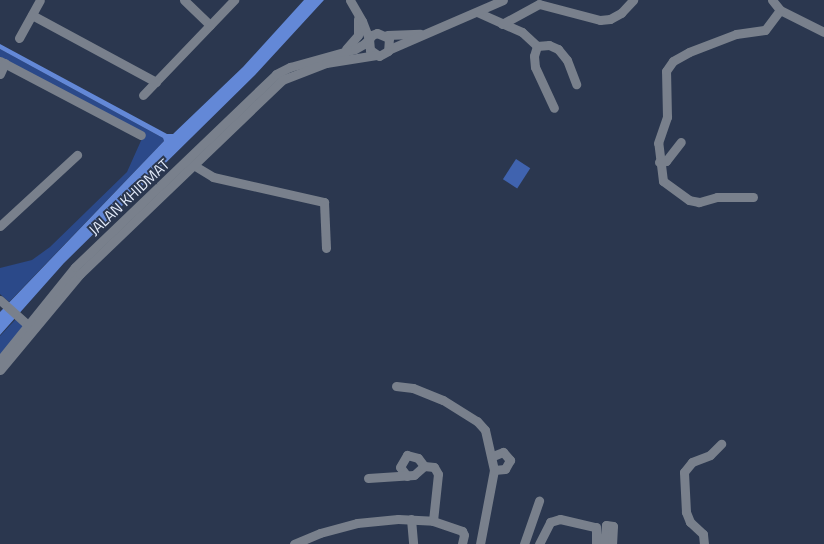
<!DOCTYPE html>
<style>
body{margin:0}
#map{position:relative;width:824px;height:544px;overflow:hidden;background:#2b374f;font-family:"Titillium Web",sans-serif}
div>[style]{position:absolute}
.green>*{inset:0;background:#2b4989}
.water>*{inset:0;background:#6388d7}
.building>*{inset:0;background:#4063af;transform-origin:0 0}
.minor>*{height:9px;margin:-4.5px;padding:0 4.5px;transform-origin:4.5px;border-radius:4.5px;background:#79808c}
span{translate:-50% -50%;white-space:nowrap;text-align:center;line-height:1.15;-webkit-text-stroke:4px #2b374f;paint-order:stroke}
.street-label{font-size:15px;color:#e3ebfa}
</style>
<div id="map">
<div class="green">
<div style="clip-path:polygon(0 49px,163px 138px,164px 141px,9px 302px,0 294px,0 268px,32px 260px,50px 247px,127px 172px,144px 134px,0 57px)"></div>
<div style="clip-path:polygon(15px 320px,20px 321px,23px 327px,0 357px,0 336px)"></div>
</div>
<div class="water">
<div style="clip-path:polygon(304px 0,324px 0,255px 75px,64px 263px,0 335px,0 312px,164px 141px,163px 138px,0 49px,0 44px,167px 134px,173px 134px,243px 67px)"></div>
</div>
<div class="building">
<div style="left:516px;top:159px;width:17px;height:24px;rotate:33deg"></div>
</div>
<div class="minor">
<div style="left:184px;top:0;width:36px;rotate:44deg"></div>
<div style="left:772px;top:0;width:13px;rotate:51deg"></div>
<div style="left:780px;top:10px;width:49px;rotate:26.6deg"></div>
<div style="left:477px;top:12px;width:49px;rotate:24deg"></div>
<div style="left:522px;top:32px;width:21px;rotate:43deg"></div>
<div style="left:537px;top:46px;width:10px;rotate:107deg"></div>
<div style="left:534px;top:56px;width:11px;rotate:85deg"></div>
<div style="left:535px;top:67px;width:45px;rotate:65.1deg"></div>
<div style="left:32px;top:15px;width:141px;rotate:28.4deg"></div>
<div style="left:502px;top:24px;width:42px;rotate:-28.4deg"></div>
<div style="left:539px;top:4px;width:63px;rotate:14.7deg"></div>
<div style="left:600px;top:20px;width:10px;rotate:-6deg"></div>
<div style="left:610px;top:19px;width:13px;rotate:-29deg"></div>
<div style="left:621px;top:13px;width:18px;rotate:-47deg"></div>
<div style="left:387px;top:35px;width:33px;rotate:-2deg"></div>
<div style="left:19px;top:38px;width:43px;rotate:-61.1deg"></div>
<div style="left:537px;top:46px;width:12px;rotate:-5deg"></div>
<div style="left:549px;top:45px;width:10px;rotate:24deg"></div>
<div style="left:558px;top:49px;width:14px;rotate:51deg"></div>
<div style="left:567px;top:60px;width:26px;rotate:69deg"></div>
<div style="left:346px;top:49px;width:18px;rotate:-49deg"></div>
<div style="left:358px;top:35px;width:16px;rotate:-90deg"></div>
<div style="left:390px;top:49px;width:123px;rotate:-23.4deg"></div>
<div style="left:0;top:61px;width:159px;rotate:27.7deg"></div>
<div style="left:0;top:74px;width:12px;rotate:-66deg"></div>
<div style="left:143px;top:95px;width:132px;rotate:-46.2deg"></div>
<div style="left:659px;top:162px;width:7px;rotate:-8deg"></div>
<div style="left:666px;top:161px;width:24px;rotate:-52deg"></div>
<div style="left:195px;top:166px;width:21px;rotate:31deg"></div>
<div style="left:213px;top:177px;width:114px;rotate:12.7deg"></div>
<div style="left:324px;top:202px;width:46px;rotate:87.5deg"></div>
<div style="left:753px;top:197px;width:36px;rotate:180deg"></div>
<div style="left:717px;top:197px;width:19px;rotate:164deg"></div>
<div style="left:699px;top:202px;width:10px;rotate:-169deg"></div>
<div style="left:689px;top:200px;width:32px;rotate:-144deg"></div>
<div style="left:663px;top:181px;width:38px;rotate:-97deg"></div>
<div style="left:658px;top:143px;width:28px;rotate:-71deg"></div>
<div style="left:667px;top:117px;width:46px;rotate:-91.2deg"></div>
<div style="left:666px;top:71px;width:12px;rotate:-55deg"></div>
<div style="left:673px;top:61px;width:18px;rotate:-29deg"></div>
<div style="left:689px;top:52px;width:50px;rotate:-21deg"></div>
<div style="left:736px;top:34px;width:29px;rotate:-8deg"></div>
<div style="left:765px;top:30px;width:25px;rotate:-53deg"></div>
<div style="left:0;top:226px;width:105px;rotate:-42.7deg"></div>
<div style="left:0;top:300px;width:38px;rotate:42deg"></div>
<div style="left:0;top:360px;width:119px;rotate:-51.1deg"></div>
<div style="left:75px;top:267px;width:279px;rotate:-43.8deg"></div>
<div style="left:276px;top:74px;width:16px;rotate:-27deg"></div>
<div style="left:290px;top:67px;width:67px;rotate:-15.5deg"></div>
<div style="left:355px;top:49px;width:10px;rotate:-29deg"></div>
<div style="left:364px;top:44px;width:7px;rotate:-45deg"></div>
<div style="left:369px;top:39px;width:5px;rotate:-53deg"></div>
<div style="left:372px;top:35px;width:5px;rotate:-22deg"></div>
<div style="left:377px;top:33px;width:13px;rotate:23deg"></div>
<div style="left:389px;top:38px;width:13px;rotate:94deg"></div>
<div style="left:388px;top:51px;width:10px;rotate:151deg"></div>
<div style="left:379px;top:56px;width:11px;rotate:-146deg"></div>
<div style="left:370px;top:50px;width:11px;rotate:-95deg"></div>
<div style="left:369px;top:39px;width:19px;rotate:-111deg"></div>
<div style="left:362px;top:21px;width:24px;rotate:-120deg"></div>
<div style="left:0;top:370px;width:125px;rotate:-50.2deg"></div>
<div style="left:80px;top:274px;width:280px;rotate:-43.8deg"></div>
<div style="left:282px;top:80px;width:47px;rotate:-21.1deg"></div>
<div style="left:326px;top:63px;width:51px;rotate:-9.1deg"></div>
<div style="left:396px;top:386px;width:17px;rotate:7deg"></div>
<div style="left:413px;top:388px;width:32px;rotate:22deg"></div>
<div style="left:443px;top:400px;width:40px;rotate:32deg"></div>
<div style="left:477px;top:421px;width:12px;rotate:48deg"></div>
<div style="left:485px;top:430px;width:41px;rotate:77.3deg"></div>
<div style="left:494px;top:470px;width:75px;rotate:100.7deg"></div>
<div style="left:493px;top:456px;width:11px;rotate:-22deg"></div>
<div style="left:503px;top:452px;width:11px;rotate:49deg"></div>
<div style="left:510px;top:460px;width:10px;rotate:119deg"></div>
<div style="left:505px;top:469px;width:11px;rotate:175deg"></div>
<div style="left:407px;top:476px;width:11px;rotate:-128deg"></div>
<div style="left:400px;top:467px;width:14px;rotate:-60deg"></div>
<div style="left:407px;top:455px;width:11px;rotate:15deg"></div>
<div style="left:418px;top:458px;width:10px;rotate:53deg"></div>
<div style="left:368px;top:478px;width:46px;rotate:-3.7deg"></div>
<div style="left:414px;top:475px;width:13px;rotate:-42deg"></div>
<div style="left:424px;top:466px;width:10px;rotate:6deg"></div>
<div style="left:434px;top:467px;width:8px;rotate:60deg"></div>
<div style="left:438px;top:474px;width:47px;rotate:96.1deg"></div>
<div style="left:411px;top:519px;width:25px;rotate:85deg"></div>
<div style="left:294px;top:544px;width:28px;rotate:-23deg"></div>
<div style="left:320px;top:533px;width:38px;rotate:-15deg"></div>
<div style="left:357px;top:523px;width:41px;rotate:-5.6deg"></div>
<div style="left:398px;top:519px;width:35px;rotate:3deg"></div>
<div style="left:433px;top:521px;width:31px;rotate:19deg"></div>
<div style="left:462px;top:531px;width:4px;rotate:63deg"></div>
<div style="left:464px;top:535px;width:9px;rotate:103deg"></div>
<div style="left:524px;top:544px;width:46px;rotate:-70.8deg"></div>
<div style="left:539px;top:544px;width:25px;rotate:-63deg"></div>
<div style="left:550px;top:522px;width:10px;rotate:-17deg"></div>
<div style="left:560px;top:519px;width:37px;rotate:13deg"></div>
<div style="left:596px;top:527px;width:17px;rotate:90deg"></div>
<div style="left:604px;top:544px;width:19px;rotate:-84deg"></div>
<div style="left:606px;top:525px;width:7px;rotate:8deg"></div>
<div style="left:613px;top:526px;width:18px;rotate:93deg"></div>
<div style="left:704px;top:544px;width:10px;rotate:-96deg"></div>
<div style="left:703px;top:534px;width:18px;rotate:-137deg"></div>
<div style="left:690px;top:522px;width:11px;rotate:-112deg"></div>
<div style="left:686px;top:512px;width:40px;rotate:-92.9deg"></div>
<div style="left:684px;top:472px;width:13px;rotate:-51deg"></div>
<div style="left:692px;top:462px;width:19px;rotate:-21deg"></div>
<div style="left:710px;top:455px;width:16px;rotate:-45deg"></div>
</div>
<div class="street-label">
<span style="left:129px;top:197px;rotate:-43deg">JALAN KHIDMAT</span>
</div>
</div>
